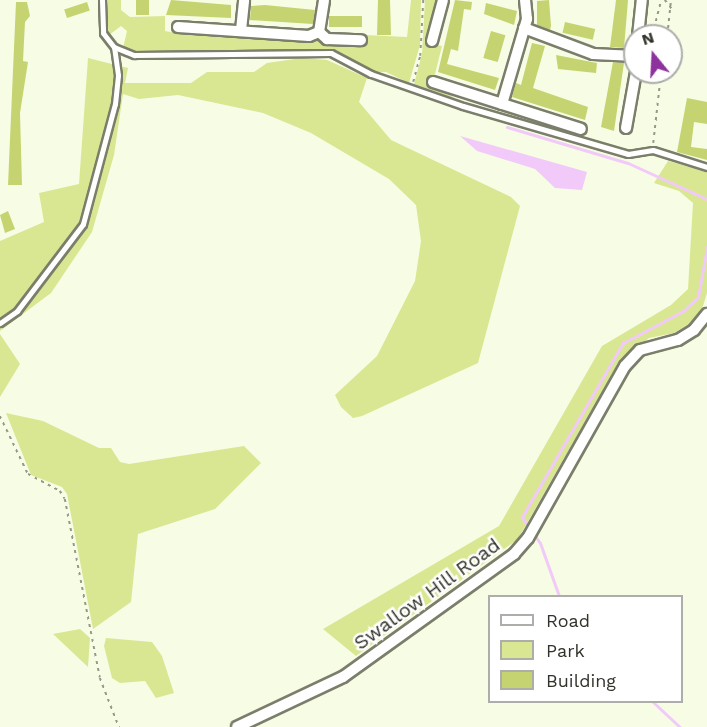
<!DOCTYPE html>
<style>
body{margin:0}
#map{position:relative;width:707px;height:727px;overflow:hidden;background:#f7fce5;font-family:"Work Sans",sans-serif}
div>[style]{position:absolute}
.green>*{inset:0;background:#d9e792}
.water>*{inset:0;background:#f2caf9}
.stream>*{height:3px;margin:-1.5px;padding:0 1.5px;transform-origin:1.5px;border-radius:1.5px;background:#f2caf9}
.building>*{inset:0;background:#c5d470;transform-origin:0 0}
.path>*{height:1.5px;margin-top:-0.75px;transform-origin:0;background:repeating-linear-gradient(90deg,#959989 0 3px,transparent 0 7.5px)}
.roads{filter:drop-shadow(2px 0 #7a7e6a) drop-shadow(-2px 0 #7a7e6a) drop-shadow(0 2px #7a7e6a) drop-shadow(0 -2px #7a7e6a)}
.service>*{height:5px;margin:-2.5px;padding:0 2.5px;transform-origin:2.5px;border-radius:2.5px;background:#fff}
.minor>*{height:10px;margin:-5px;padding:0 5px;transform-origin:5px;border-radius:5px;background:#fff}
span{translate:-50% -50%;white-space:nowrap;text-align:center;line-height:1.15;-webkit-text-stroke:5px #fff;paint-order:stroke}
.street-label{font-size:20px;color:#31332a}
.legend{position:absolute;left:488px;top:595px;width:195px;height:108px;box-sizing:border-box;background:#fff;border:2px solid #adadaa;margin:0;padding:8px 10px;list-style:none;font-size:18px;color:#31332a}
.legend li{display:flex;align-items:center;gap:12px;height:30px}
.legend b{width:30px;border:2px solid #adadaa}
.north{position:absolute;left:623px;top:24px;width:60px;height:60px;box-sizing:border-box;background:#fff;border:2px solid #adadaa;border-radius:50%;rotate:342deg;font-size:16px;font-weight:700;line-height:24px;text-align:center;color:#31332a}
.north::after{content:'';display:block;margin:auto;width:21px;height:27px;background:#8e339e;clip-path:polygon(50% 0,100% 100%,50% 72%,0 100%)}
</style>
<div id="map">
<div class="green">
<div style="clip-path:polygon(105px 0,121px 0,121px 10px,130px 17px,165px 16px,165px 31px,186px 35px,210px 32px,365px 42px,365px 35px,407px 37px,411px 0,421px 0,420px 45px,409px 83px,386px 72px,370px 72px,331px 50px,136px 51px,123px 48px,127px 31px,121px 26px,109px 35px)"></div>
<div style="clip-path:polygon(425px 0,442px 0,431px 44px,442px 46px,433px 82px,454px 98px,414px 84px,422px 54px)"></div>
<div style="clip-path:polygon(88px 58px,128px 68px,125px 83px,191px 83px,207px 72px,254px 72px,267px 63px,302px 58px,327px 60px,367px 78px,359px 102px,391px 140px,511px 197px,520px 206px,478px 363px,362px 416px,353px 418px,341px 407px,335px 395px,377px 356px,415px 281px,421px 241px,416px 205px,389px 179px,311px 133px,263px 113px,178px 95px,139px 99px,123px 94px,114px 155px,92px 232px,51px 293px,0 331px,0 241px,44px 222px,39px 193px,79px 184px)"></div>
<div style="clip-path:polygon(668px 161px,707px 172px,707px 293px,703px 306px,692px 322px,674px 333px,649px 338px,619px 362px,518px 539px,356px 656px,323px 629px,499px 526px,602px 346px,671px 305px,688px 289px,693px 203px,679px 191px,654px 183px)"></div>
<div style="clip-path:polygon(0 334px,20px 364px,0 397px)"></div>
<div style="clip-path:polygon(6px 413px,43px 421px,99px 448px,111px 448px,120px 462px,129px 464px,244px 446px,261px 463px,215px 509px,138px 534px,131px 602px,93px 629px,67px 494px,62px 487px,31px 475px)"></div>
<div style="clip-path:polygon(80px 629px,90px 638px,88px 667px,53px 634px)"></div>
<div style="clip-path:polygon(106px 638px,152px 642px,162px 656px,174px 693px,156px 698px,145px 681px,120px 683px,112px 678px,104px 646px)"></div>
</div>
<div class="water">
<div style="clip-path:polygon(460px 136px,587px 172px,582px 190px,555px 188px,535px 169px,477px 151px)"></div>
</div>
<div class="stream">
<div style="left:507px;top:127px;width:126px;rotate:16.6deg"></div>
<div style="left:628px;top:163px;width:87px;rotate:24.5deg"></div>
<div style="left:559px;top:596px;width:56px;rotate:-109.7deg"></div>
<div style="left:540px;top:543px;width:32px;rotate:-125deg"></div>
<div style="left:522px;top:517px;width:201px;rotate:-59.9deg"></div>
<div style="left:623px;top:343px;width:68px;rotate:-28.1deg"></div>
<div style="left:683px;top:311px;width:21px;rotate:-43deg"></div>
<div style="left:698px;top:297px;width:51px;rotate:-79.8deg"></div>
<div style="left:653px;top:702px;width:37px;rotate:43deg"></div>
</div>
<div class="building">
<div style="left:136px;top:0;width:13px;height:15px"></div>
<div style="clip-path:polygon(171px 0,231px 5px,231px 18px,166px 15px)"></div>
<div style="clip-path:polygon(378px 0,390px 0,391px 35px,377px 35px)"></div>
<div style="clip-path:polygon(455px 0,472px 2px,471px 10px,464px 9px,458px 51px,451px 49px,447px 64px,499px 78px,495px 90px,438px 72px)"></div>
<div style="clip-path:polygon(549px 0,551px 26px,550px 30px,537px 25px,537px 1px)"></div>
<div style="clip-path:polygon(616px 0,628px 0,624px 48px,610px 47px)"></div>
<div style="clip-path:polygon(16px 2px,27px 2px,30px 16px,25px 22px,23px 61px,28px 62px,20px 113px,22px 185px,8px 185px)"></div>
<div style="left:87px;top:2px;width:9px;height:24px;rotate:72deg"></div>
<div style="clip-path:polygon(486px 3px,517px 11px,514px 25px,484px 14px)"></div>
<div style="clip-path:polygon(265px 5px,315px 10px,313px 24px,250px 20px,251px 6px)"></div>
<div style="left:329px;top:16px;width:33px;height:11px"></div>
<div style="left:565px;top:22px;width:31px;height:11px;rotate:13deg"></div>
<div style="left:491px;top:31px;width:15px;height:28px;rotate:16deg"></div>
<div style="clip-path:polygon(532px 43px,545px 46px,533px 88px,588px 107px,585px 120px,512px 97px,516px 83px,521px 85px)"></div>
<div style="clip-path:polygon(556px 55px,597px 63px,596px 73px,558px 69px)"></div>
<div style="clip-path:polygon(613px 62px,624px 63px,614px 131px,601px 127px)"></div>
<div style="clip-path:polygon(687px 98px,707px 102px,707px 124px,694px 122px,691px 147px,707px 149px,707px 160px,677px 152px)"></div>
<div style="clip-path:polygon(8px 211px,15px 229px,5px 233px,0 215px)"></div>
</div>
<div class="path">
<div style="left:665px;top:0;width:11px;rotate:52deg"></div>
<div style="left:652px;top:36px;width:37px;rotate:-76deg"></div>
<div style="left:667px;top:36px;width:36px;rotate:-84deg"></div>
<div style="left:413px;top:82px;width:27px;rotate:-75deg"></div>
<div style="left:420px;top:56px;width:56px;rotate:-86.9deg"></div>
<div style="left:653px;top:143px;width:71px;rotate:-83.6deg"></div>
<div style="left:0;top:416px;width:64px;rotate:64.2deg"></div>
<div style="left:28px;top:474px;width:36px;rotate:28deg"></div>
<div style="left:60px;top:491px;width:9px;rotate:58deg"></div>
<div style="left:65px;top:499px;width:182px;rotate:78.9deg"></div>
<div style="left:100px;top:678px;width:53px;rotate:68.8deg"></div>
</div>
<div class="roads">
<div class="service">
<div style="left:102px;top:0;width:33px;rotate:88deg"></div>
<div style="left:103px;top:33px;width:18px;rotate:52deg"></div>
<div style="left:114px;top:47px;width:22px;rotate:22deg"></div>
<div style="left:134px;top:55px;width:197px;rotate:-0.6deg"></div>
<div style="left:331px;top:53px;width:45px;rotate:27.7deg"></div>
<div style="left:371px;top:74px;width:97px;rotate:19.2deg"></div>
<div style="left:463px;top:106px;width:172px;rotate:16.2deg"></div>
<div style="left:628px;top:154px;width:25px;rotate:-9deg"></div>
<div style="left:653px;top:150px;width:57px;rotate:17.5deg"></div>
<div style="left:0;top:323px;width:21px;rotate:-35deg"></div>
<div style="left:17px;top:311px;width:109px;rotate:-52.8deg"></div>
<div style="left:83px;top:224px;width:124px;rotate:-75.1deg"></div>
<div style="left:115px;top:104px;width:29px;rotate:-84deg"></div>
<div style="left:118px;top:75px;width:28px;rotate:-98deg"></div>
</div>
<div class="minor">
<div style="left:178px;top:27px;width:131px;rotate:3.9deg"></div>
<div style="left:309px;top:36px;width:11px;rotate:-22deg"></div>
<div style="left:319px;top:32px;width:32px;rotate:-81deg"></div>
<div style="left:524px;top:28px;width:74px;rotate:20.6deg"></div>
<div style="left:593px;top:54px;width:42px;rotate:2.7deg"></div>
<div style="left:241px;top:30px;width:30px;rotate:-84deg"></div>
<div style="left:319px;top:32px;width:11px;rotate:41deg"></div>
<div style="left:327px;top:39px;width:34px;rotate:2deg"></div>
<div style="left:638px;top:36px;width:36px;rotate:-84deg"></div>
<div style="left:432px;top:41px;width:42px;rotate:-75deg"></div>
<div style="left:433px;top:82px;width:155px;rotate:17.6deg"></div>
<div style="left:502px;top:104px;width:89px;rotate:-73.6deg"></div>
<div style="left:527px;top:19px;width:19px;rotate:-96deg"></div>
<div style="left:626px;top:128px;width:57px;rotate:-79.9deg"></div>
<div style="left:237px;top:727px;width:117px;rotate:-25.3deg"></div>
<div style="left:343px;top:677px;width:211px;rotate:-35.7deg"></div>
<div style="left:514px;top:554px;width:21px;rotate:-49deg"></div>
<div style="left:528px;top:538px;width:197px;rotate:-60.6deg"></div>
<div style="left:625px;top:366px;width:22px;rotate:-47deg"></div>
<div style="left:640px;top:350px;width:39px;rotate:-15deg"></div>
<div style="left:678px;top:340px;width:19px;rotate:-32deg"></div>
<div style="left:694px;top:330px;width:21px;rotate:-51deg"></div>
</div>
</div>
<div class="street-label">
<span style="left:427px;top:594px;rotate:-36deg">Swallow Hill Road</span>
</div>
<ul class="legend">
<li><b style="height:8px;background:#fff"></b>Road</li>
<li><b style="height:16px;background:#d9e792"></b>Park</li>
<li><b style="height:16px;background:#c5d470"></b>Building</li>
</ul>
<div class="north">N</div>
</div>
